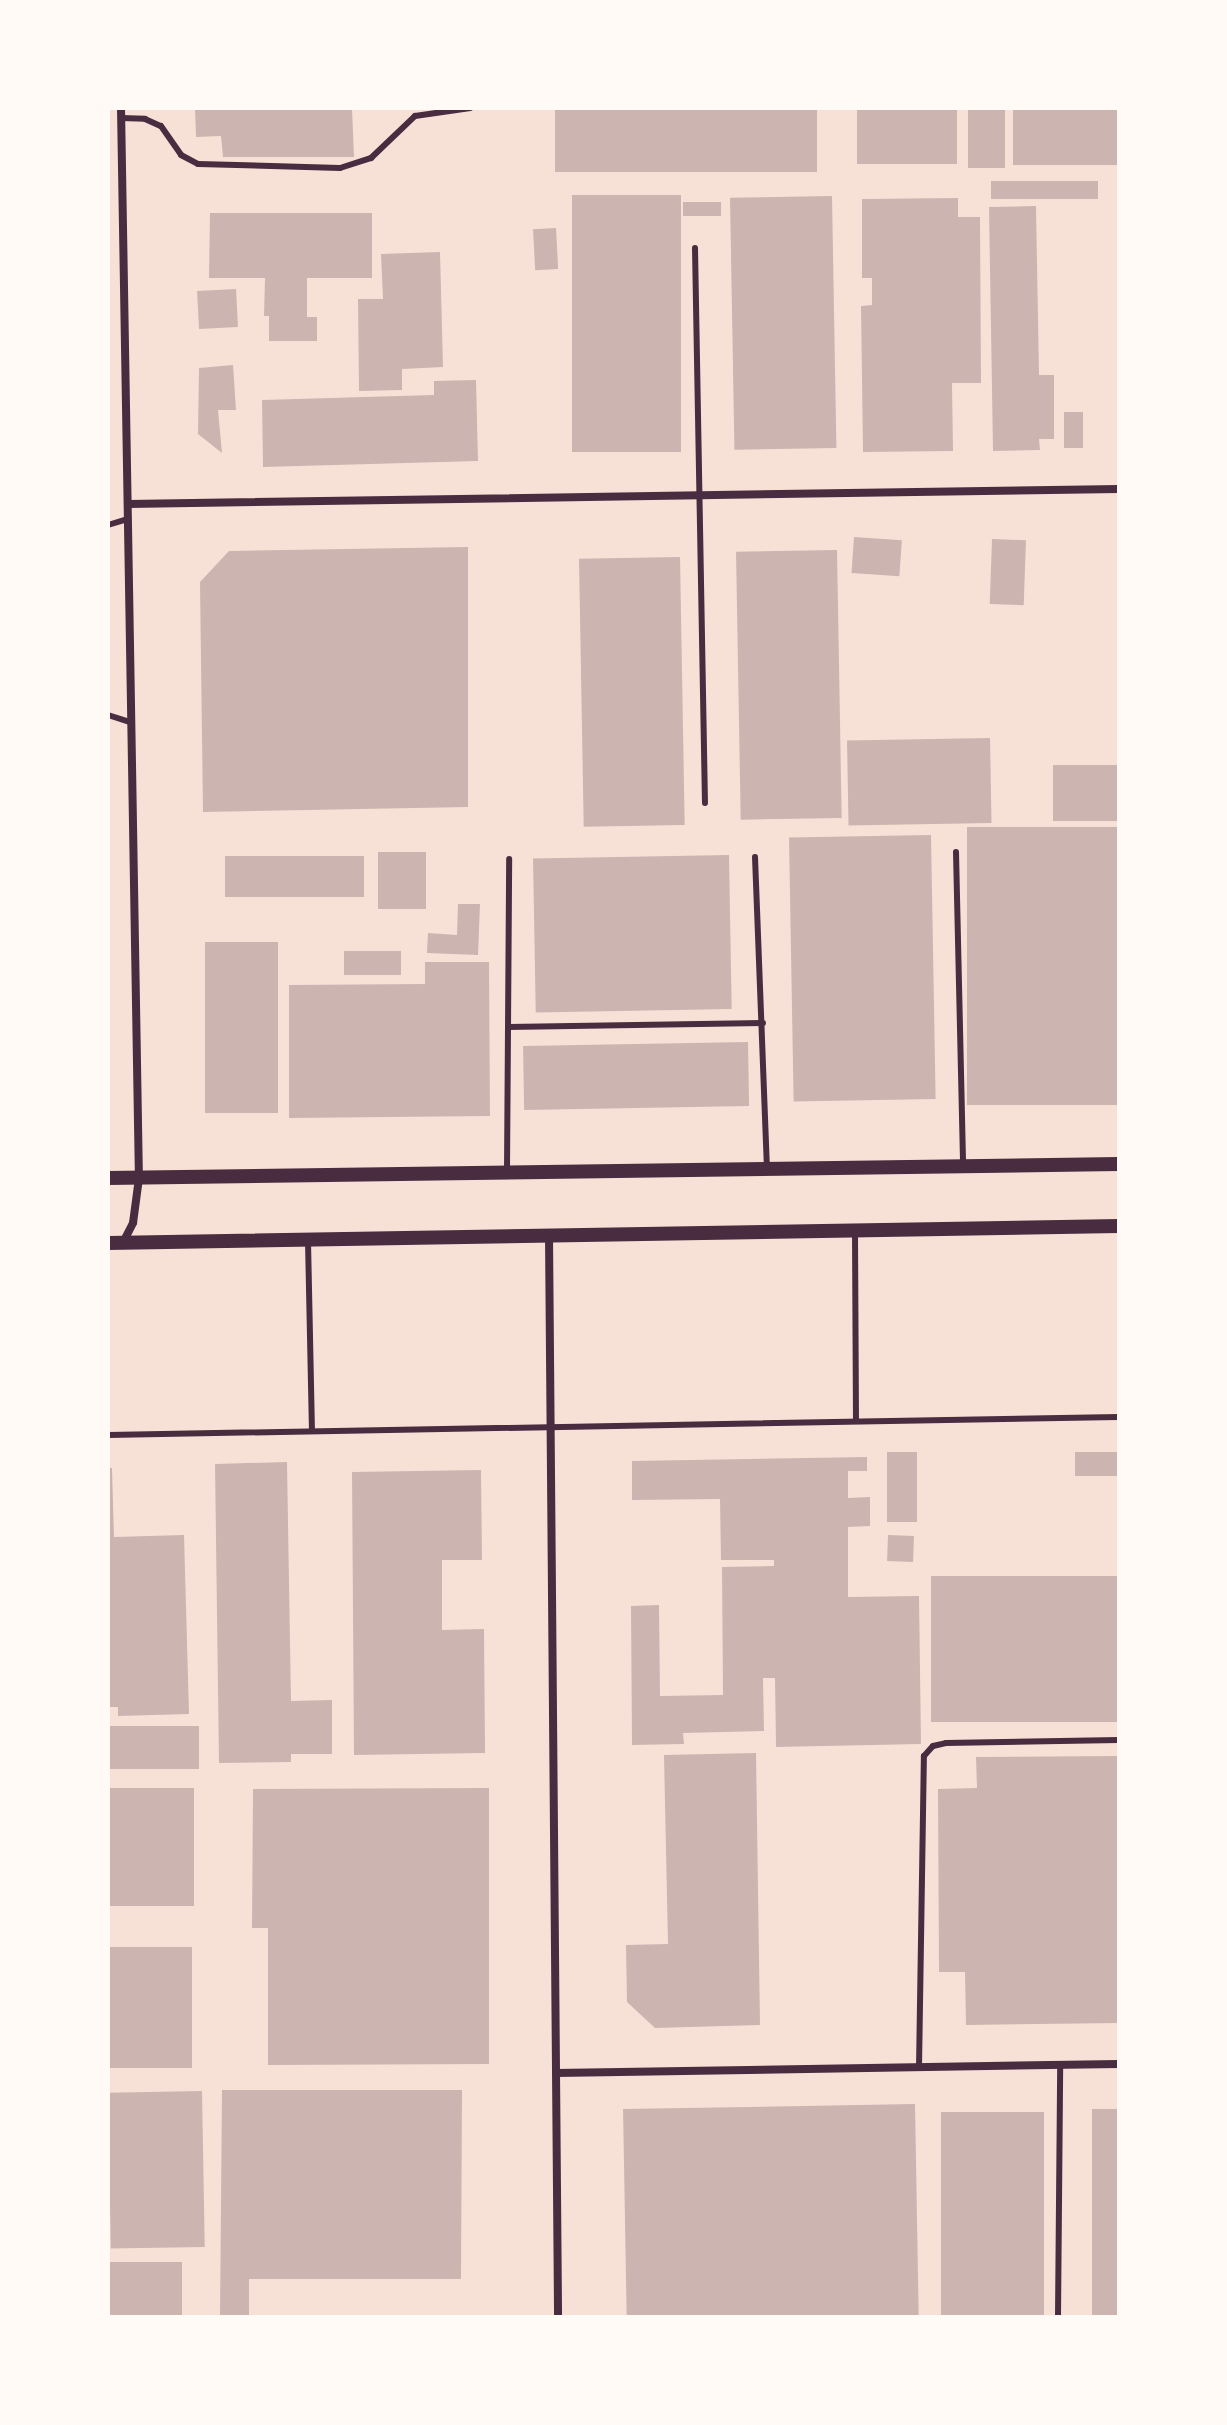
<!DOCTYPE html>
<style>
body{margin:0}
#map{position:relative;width:1227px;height:2425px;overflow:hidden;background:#f7e1d7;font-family:Jost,sans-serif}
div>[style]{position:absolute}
.building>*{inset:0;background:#ccb4b1;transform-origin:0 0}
.service>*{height:6px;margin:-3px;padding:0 3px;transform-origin:3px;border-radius:3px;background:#4a2c40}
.minor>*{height:8px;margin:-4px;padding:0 4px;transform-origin:4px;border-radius:4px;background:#4a2c40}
.tertiary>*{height:14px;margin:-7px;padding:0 7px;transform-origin:7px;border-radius:7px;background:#4a2c40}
span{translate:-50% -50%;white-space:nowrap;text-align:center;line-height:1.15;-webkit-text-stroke:7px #fffaf5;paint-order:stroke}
.frame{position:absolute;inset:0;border:110px solid #fffaf5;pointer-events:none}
</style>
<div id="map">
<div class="building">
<div style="clip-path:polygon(195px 108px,352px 108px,354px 157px,223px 157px,221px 136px,196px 137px)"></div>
<div style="left:555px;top:108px;width:262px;height:64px"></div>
<div style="left:857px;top:108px;width:100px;height:56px"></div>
<div style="left:968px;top:108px;width:37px;height:60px"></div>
<div style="left:1013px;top:108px;width:106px;height:57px"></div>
<div style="left:1098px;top:181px;width:18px;height:107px;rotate:90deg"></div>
<div style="left:572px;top:195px;width:109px;height:257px"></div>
<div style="left:832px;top:196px;width:252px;height:102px;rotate:89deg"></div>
<div style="clip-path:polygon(958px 198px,958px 217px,980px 217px,981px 383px,952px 383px,953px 451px,863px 452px,861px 306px,872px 305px,872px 278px,862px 278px,862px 199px)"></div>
<div style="left:721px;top:202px;width:14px;height:38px;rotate:90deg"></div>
<div style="clip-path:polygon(1036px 206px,1039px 375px,1054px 375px,1054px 439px,1039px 439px,1040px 450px,993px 451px,989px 207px)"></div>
<div style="clip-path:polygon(210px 213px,372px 213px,372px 278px,307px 278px,307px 317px,317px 317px,317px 341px,269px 341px,269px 316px,264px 316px,265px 278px,209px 278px)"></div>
<div style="left:556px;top:228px;width:41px;height:23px;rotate:87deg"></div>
<div style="clip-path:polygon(440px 252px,443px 367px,402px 369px,402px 390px,359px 391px,358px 299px,383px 299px,381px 254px)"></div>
<div style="left:236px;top:289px;width:38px;height:39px;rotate:87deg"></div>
<div style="clip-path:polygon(233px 365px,236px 410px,218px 410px,222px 453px,198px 434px,199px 368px)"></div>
<div style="clip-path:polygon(476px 380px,478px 461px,263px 467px,262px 400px,434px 395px,434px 381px)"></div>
<div style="left:1064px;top:412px;width:19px;height:36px"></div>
<div style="left:854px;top:537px;width:48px;height:36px;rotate:4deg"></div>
<div style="left:992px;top:539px;width:34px;height:65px;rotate:2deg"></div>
<div style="clip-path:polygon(468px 547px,468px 807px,203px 812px,200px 582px,229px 551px)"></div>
<div style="left:837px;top:550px;width:268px;height:101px;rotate:89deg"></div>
<div style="left:680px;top:557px;width:268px;height:101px;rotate:89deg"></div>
<div style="left:990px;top:738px;width:85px;height:143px;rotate:89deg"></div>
<div style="left:1119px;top:765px;width:56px;height:66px;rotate:90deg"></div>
<div style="left:1119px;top:827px;width:278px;height:152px;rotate:90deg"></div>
<div style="left:931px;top:835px;width:264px;height:142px;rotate:89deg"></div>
<div style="left:378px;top:852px;width:48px;height:57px"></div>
<div style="left:729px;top:855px;width:154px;height:196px;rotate:89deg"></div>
<div style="left:225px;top:856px;width:139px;height:41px"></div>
<div style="clip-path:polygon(458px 904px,480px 904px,478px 955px,427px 953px,428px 933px,457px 935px)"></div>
<div style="left:278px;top:942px;width:171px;height:73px;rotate:90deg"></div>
<div style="left:344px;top:951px;width:57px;height:24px"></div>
<div style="clip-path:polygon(425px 962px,489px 962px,490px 1116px,289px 1118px,289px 985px,425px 984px)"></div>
<div style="left:748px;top:1042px;width:64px;height:225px;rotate:89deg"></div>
<div style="left:917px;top:1452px;width:70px;height:30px;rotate:90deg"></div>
<div style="left:1119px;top:1452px;width:24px;height:44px;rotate:90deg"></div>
<div style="clip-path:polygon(867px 1457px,867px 1471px,848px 1471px,848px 1498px,870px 1497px,870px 1526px,848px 1527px,848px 1597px,919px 1596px,921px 1744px,776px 1747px,775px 1678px,763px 1678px,764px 1731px,683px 1733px,684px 1744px,632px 1745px,631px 1606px,659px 1605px,660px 1696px,723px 1695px,722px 1567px,774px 1566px,774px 1560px,721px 1560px,720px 1499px,632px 1500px,632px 1461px)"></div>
<div style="clip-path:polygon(287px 1462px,291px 1701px,332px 1700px,332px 1754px,291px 1754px,291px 1762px,219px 1763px,215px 1464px)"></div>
<div style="clip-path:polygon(108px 1468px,112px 1468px,114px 1537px,184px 1535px,189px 1714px,118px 1716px,118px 1707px,108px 1707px)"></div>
<div style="clip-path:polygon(481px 1470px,482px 1560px,442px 1560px,442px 1630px,484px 1629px,485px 1753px,354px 1755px,352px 1472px)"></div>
<div style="left:888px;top:1535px;width:26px;height:26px;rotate:2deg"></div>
<div style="left:1119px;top:1576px;width:146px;height:188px;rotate:90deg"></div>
<div style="left:199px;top:1726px;width:43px;height:91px;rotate:90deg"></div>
<div style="clip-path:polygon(756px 1753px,760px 2025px,655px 2028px,627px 2002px,626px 1945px,668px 1944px,664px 1755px)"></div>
<div style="clip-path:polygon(1119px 1756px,1119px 2023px,966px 2025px,965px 1972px,939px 1972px,938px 1789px,977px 1788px,976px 1757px)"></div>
<div style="left:194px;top:1788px;width:118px;height:86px;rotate:90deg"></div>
<div style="clip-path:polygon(489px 1788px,489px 2064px,268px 2065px,268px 1928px,252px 1928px,253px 1789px)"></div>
<div style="left:108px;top:1947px;width:84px;height:121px"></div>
<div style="clip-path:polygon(222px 2090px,462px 2090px,461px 2279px,249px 2279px,249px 2317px,220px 2317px)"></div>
<div style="left:202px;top:2091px;width:156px;height:94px;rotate:89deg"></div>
<div style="left:915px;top:2104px;width:213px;height:292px;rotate:89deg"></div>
<div style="left:1092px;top:2109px;width:27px;height:208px"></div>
<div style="left:941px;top:2112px;width:103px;height:205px"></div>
<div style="left:182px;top:2262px;width:55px;height:74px;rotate:90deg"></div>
</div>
<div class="service">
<div style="left:121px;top:118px;width:24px;rotate:2deg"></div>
<div style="left:145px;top:119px;width:17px;rotate:24deg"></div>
<div style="left:161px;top:126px;width:35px;rotate:55deg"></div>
<div style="left:181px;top:155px;width:19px;rotate:28deg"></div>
<div style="left:198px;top:164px;width:142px;rotate:1.6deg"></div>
<div style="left:340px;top:168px;width:33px;rotate:-18deg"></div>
<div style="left:371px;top:158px;width:61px;rotate:-43.7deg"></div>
<div style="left:415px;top:116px;width:56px;rotate:-8.3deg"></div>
<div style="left:695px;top:248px;width:555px;rotate:88.97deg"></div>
<div style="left:108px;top:525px;width:21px;rotate:-17deg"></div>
<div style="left:108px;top:715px;width:25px;rotate:18deg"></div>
<div style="left:956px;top:852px;width:315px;rotate:88.7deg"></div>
<div style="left:755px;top:857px;width:311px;rotate:87.8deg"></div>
<div style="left:508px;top:1027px;width:255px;rotate:-0.9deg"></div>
<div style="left:507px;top:1171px;width:312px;rotate:-89.6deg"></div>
<div style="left:855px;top:1232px;width:188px;rotate:89.7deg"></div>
<div style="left:308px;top:1241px;width:189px;rotate:88.8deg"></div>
<div style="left:108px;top:1435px;width:1011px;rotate:-1.02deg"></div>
<div style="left:919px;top:2068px;width:312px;rotate:-89.1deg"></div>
<div style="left:924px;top:1756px;width:13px;rotate:-48deg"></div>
<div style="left:933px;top:1746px;width:13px;rotate:-13deg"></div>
<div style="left:946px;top:1743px;width:173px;rotate:-1deg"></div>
<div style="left:1058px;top:2317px;width:252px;rotate:-89.5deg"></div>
</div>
<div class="minor">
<div style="left:121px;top:108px;width:1070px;rotate:89.04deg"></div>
<div style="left:139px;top:1178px;width:45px;rotate:97.6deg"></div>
<div style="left:133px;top:1223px;width:22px;rotate:117deg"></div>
<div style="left:128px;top:504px;width:991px;rotate:-0.87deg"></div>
<div style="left:549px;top:1235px;width:1082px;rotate:89.52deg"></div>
<div style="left:556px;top:2073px;width:563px;rotate:-0.92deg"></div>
</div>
<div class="tertiary">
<div style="left:108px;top:1178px;width:1011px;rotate:-0.79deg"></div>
<div style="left:108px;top:1243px;width:1011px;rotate:-0.96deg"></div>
</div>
<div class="frame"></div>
</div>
